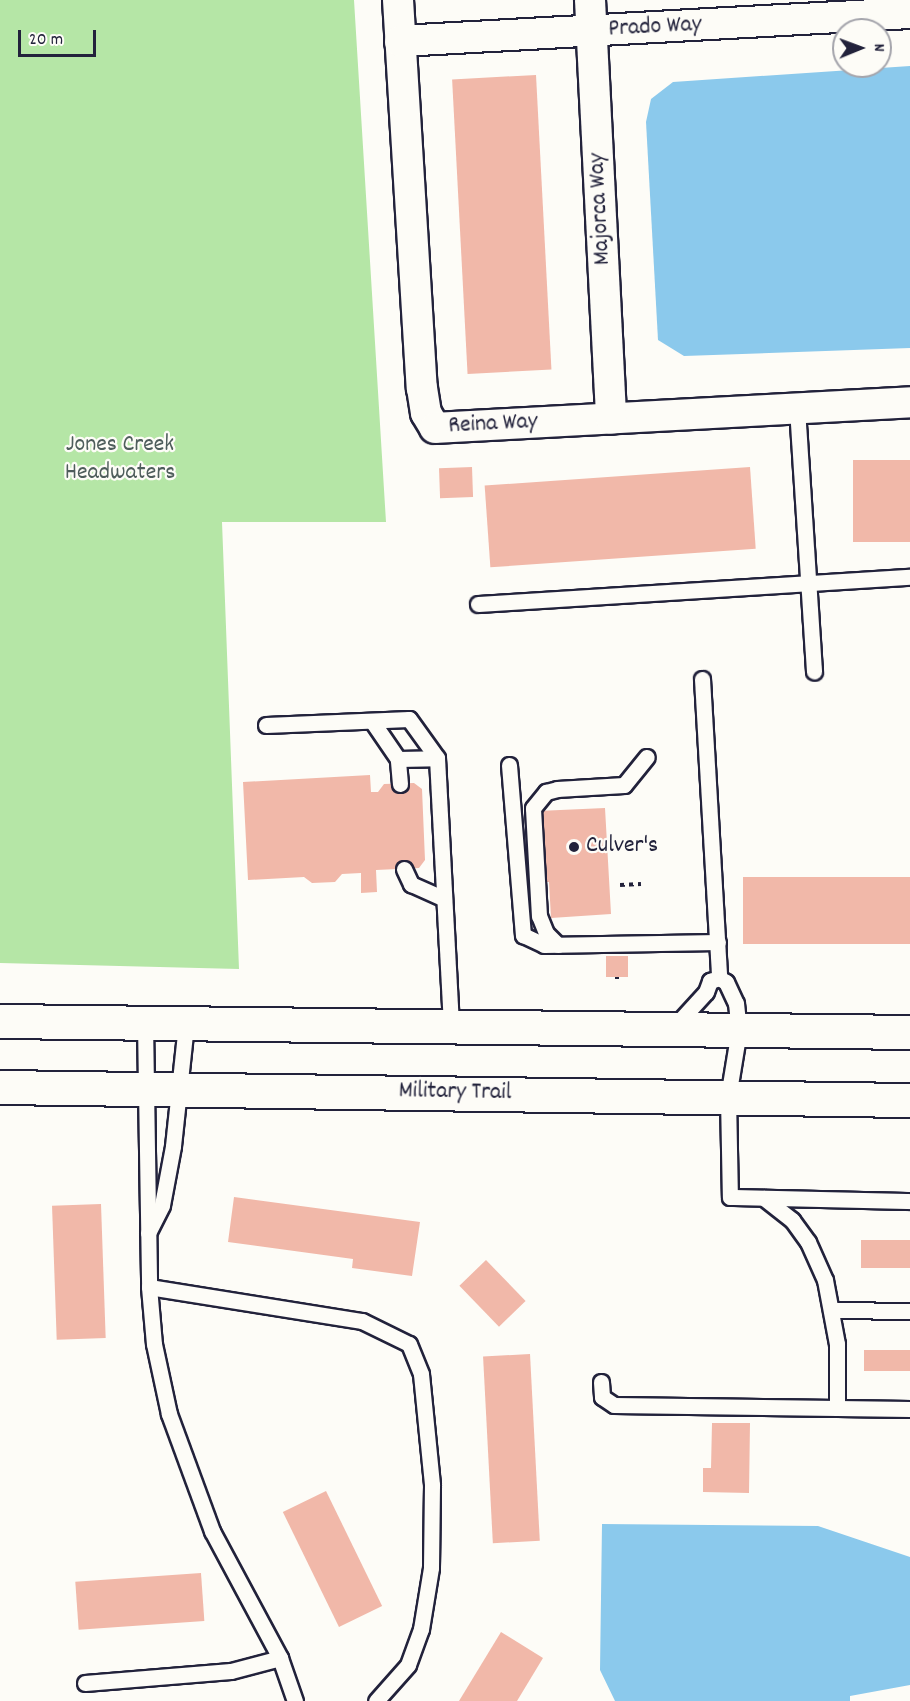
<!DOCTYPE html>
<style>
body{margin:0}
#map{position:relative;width:910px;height:1701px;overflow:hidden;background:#fdfcf7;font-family:Dekko,sans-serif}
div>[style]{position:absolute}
.green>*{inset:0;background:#b5e6a6}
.water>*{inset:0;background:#8bc9ec}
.building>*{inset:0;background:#f1b8a9;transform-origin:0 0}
.path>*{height:4px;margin-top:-2px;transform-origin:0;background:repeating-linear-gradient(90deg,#22223b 0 4.5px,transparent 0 9px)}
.roads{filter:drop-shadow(2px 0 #22223b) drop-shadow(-2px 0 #22223b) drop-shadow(0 2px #22223b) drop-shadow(0 -2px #22223b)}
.lane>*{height:15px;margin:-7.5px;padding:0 7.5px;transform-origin:7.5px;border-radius:7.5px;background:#fdfcf7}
.street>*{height:30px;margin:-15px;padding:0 15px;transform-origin:15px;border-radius:15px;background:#fdfcf7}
.secondary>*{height:33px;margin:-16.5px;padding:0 16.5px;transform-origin:16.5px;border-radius:16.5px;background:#fdfcf7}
.dots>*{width:16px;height:16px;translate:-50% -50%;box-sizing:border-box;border:3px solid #fdfcf7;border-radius:50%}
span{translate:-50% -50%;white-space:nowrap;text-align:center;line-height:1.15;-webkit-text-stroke:4.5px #fdfcf7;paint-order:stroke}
.street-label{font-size:24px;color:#22223b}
.park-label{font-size:24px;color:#4e5d5b}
.poi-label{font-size:24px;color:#22223b}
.left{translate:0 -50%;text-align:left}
.north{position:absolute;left:832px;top:18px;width:60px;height:60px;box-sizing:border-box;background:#fdfcf7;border:2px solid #a5a5ac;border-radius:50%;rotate:89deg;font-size:16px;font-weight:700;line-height:24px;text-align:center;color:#22223b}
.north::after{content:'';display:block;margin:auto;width:21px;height:27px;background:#22223b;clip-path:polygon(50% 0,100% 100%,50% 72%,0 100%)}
.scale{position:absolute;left:18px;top:30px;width:78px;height:27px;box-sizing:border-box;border:3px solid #22223b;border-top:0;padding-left:8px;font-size:18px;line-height:21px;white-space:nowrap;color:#22223b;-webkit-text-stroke:4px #fdfcf7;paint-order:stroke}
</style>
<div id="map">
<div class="green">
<div style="clip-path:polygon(0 0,354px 0,386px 522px,222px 522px,239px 969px,0 963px)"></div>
</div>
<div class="water">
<div style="clip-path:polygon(910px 66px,910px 348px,684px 356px,658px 340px,646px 122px,651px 99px,673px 82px)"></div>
<div style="clip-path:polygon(602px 1524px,818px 1526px,910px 1557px,910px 1685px,850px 1696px,850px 1701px,615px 1701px,600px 1670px)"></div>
</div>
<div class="building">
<div style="left:536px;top:75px;width:295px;height:84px;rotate:87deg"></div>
<div style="left:910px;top:460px;width:82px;height:57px;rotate:90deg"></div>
<div style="left:472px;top:467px;width:30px;height:33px;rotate:88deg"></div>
<div style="left:750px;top:467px;width:82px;height:266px;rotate:86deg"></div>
<div style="clip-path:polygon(370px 775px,371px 792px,378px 792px,384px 784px,414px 783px,422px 789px,425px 860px,419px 868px,376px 870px,377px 892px,361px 893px,361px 873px,342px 874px,335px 882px,312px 883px,304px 877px,248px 880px,243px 782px)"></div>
<div style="clip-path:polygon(605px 808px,611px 914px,551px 918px,549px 882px,542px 882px,538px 811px)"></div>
<div style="left:910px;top:877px;width:67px;height:167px;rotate:90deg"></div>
<div style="left:606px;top:956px;width:22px;height:21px"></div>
<div style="clip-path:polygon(234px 1197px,420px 1222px,412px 1276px,352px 1268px,353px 1259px,228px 1242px)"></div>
<div style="left:101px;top:1204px;width:134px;height:49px;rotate:88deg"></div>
<div style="left:861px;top:1240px;width:49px;height:28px"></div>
<div style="left:486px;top:1260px;width:57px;height:37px;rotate:46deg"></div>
<div style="left:864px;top:1350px;width:46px;height:21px"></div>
<div style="left:530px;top:1354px;width:187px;height:47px;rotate:87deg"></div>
<div style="clip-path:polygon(712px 1423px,750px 1423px,749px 1493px,703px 1492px,703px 1468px,711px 1468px)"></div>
<div style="left:326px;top:1491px;width:128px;height:48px;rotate:64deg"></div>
<div style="left:201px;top:1573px;width:48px;height:126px;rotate:86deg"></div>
<div style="clip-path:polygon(501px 1632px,543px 1658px,517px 1701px,459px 1701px)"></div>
</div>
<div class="path">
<div style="left:620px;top:885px;width:21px;rotate:-3deg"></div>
<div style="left:617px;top:977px;width:2px;rotate:90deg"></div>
</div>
<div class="roads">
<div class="lane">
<div style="left:797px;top:408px;width:264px;rotate:86.3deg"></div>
<div style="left:478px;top:604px;width:433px;rotate:-3.6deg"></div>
<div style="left:702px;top:679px;width:299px;rotate:86.7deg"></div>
<div style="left:372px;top:721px;width:46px;rotate:55.6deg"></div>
<div style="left:266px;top:725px;width:143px;rotate:-2.4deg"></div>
<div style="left:409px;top:719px;width:48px;rotate:54.3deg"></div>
<div style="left:437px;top:758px;width:269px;rotate:87deg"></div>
<div style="left:509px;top:765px;width:171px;rotate:85.3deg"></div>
<div style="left:523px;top:935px;width:23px;rotate:25deg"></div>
<div style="left:544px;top:945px;width:174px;rotate:-1deg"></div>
<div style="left:400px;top:784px;width:25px;rotate:-95deg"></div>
<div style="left:398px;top:759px;width:39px;rotate:-1deg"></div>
<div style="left:404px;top:869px;width:17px;rotate:65deg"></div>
<div style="left:411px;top:884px;width:36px;rotate:24deg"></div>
<div style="left:558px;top:945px;width:17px;rotate:-135deg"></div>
<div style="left:546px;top:933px;width:18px;rotate:-112deg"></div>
<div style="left:539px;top:916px;width:108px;rotate:-93.2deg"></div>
<div style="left:533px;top:808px;width:21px;rotate:-51deg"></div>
<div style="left:546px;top:792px;width:11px;rotate:-15deg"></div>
<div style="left:557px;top:789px;width:67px;rotate:-3.4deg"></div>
<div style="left:624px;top:785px;width:36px;rotate:-51deg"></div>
<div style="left:719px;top:978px;width:8px;rotate:30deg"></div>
<div style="left:726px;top:982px;width:23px;rotate:65deg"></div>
<div style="left:736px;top:1003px;width:27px;rotate:84deg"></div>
<div style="left:739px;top:1030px;width:68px;rotate:99.3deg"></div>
<div style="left:728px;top:1097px;width:100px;rotate:88.9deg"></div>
<div style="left:730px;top:1197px;width:180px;rotate:1.3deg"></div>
<div style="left:145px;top:1023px;width:264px;rotate:89.1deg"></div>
<div style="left:149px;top:1287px;width:57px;rotate:85deg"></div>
<div style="left:154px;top:1344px;width:72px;rotate:77.9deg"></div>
<div style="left:169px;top:1414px;width:125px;rotate:69.8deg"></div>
<div style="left:212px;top:1531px;width:144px;rotate:61.8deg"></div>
<div style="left:280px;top:1658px;width:46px;rotate:70.8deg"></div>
<div style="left:674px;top:1027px;width:47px;rotate:-47.6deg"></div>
<div style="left:706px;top:992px;width:12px;rotate:-70deg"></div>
<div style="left:710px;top:981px;width:9px;rotate:-18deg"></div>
<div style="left:148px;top:1233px;width:31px;rotate:-63deg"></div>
<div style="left:162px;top:1205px;width:60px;rotate:-79.4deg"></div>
<div style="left:173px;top:1146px;width:123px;rotate:-83.9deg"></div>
<div style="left:149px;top:1287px;width:216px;rotate:9.1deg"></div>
<div style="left:362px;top:1321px;width:52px;rotate:26.1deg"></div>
<div style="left:409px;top:1344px;width:32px;rotate:68deg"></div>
<div style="left:421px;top:1374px;width:112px;rotate:84.3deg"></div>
<div style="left:432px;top:1485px;width:83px;rotate:90.7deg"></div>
<div style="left:431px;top:1568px;width:62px;rotate:99.3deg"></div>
<div style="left:421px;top:1629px;width:38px;rotate:110deg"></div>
<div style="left:408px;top:1665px;width:48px;rotate:131.6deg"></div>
<div style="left:832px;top:1310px;width:78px;rotate:0.7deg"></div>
<div style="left:601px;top:1382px;width:15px;rotate:86deg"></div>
<div style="left:602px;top:1397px;width:14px;rotate:34deg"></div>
<div style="left:614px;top:1405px;width:223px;rotate:0.8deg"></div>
<div style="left:837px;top:1408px;width:64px;rotate:-90deg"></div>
<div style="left:837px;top:1344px;width:65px;rotate:-100.6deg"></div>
<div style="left:825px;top:1280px;width:42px;rotate:-114.1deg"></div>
<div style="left:808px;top:1242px;width:27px;rotate:-126deg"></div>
<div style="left:792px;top:1220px;width:36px;rotate:-142deg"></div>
<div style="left:837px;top:1408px;width:73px;rotate:0.8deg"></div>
<div style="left:85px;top:1683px;width:146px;rotate:-4.7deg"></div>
<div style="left:231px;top:1671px;width:51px;rotate:-14.9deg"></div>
</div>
<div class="street">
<div style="left:398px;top:0;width:389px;rotate:86.5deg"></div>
<div style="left:422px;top:388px;width:25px;rotate:81deg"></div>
<div style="left:426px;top:413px;width:17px;rotate:59deg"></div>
<div style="left:435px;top:428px;width:476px;rotate:-3.1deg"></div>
<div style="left:590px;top:0;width:419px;rotate:87.1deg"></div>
<div style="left:400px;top:41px;width:511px;rotate:-3.14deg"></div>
</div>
<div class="secondary">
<div style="left:0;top:1021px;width:910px;rotate:0.69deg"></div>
<div style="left:0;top:1087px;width:910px;rotate:0.82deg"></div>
</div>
</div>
<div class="dots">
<div style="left:574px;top:847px;background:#22223b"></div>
</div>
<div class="street-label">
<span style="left:655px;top:28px;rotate:-3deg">Prado Way</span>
<span style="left:601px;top:209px;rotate:-93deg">Majorca Way</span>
<span style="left:493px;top:425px;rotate:-3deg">Reina Way</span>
<span style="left:455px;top:1093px;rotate:1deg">Military Trail</span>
</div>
<div class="park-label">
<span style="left:120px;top:460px">Jones Creek<br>Headwaters</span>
</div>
<div class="poi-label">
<span class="left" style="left:586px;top:847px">Culver's</span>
</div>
<div class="north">N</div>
<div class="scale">20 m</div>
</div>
